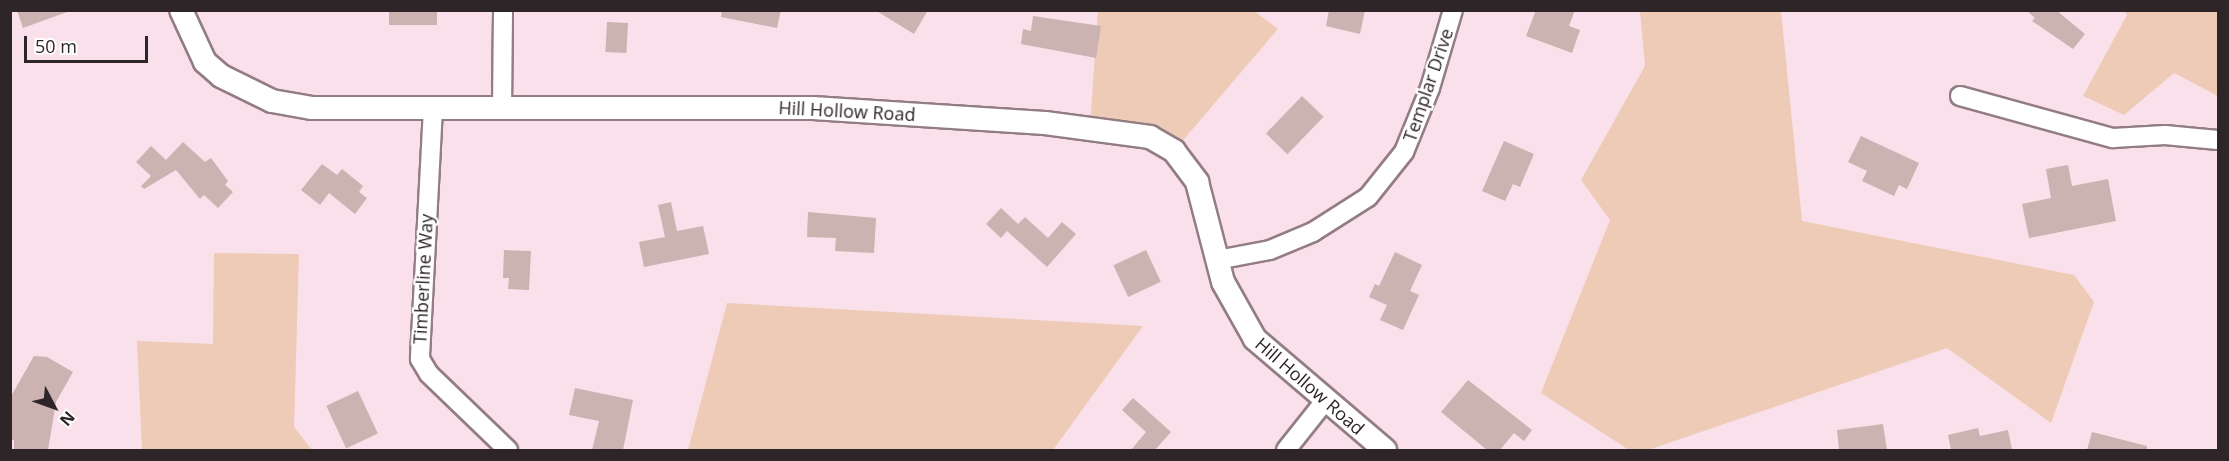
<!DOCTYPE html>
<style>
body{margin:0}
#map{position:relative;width:2229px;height:461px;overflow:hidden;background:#f9e0ea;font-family:"Open Sans",sans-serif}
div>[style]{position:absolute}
.green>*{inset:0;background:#eecbb7}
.building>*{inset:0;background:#ccb2b1;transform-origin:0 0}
.roads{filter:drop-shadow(2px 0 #937d85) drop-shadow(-2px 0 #937d85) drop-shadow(0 2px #937d85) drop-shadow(0 -2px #937d85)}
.minor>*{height:18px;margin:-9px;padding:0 9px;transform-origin:9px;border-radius:9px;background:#fff}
.tertiary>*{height:22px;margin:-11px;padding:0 11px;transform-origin:11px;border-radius:11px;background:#fff}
span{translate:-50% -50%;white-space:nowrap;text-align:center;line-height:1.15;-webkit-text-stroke:4.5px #fff;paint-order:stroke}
.street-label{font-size:18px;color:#2e2529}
.frame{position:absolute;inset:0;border:12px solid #2e2529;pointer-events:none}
.north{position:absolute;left:24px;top:377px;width:60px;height:60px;-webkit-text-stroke:4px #fff;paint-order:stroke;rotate:131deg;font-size:16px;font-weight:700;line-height:24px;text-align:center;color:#2e2529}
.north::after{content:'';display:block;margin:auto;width:21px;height:27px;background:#2e2529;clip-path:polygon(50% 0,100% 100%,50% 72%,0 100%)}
.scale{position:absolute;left:24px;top:36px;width:124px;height:27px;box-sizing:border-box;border:3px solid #2e2529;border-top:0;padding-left:8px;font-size:18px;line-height:21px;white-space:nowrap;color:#2e2529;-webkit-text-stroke:4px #fff;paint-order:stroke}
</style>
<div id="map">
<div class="green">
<div style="clip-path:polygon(1098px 11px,1254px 11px,1278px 29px,1173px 152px,1090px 127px)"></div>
<div style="clip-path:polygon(1640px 11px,1781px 11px,1802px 221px,2074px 275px,2094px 302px,2051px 423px,1947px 348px,1648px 450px,1629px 450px,1541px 393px,1610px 220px,1581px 180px,1645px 66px)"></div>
<div style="clip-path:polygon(2124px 11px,2218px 11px,2218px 96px,2174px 73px,2124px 115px,2083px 96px,2127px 15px)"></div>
<div style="clip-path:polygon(214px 253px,299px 254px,294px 427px,312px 450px,142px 450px,137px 341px,213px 344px)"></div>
<div style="clip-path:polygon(727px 303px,1143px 326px,1053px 450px,688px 450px)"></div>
</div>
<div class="building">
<div style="clip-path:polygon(17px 10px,67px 10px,67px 12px,23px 28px)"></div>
<div style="left:389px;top:10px;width:48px;height:15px"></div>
<div style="clip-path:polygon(722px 10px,781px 10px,777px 28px,721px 17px)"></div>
<div style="clip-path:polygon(875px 10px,928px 10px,914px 34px)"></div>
<div style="clip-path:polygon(1329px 10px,1365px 10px,1360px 34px,1326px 26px)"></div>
<div style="clip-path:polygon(1536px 10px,1575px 10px,1569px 26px,1580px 30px,1572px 53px,1526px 36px)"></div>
<div style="clip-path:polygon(2026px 10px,2056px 10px,2085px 34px,2073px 49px,2032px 21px,2035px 18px)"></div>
<div style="clip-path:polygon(1033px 16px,1101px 26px,1096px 58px,1021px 44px,1023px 29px,1031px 31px)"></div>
<div style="left:607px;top:22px;width:21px;height:30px;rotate:3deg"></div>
<div style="left:1302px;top:96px;width:30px;height:52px;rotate:44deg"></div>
<div style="clip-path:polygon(1861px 136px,1919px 163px,1907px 189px,1899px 185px,1894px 196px,1862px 181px,1867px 171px,1848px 162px)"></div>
<div style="clip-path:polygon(1504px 141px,1534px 154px,1520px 187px,1513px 184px,1505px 201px,1482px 191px)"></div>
<div style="clip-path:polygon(183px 142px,205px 162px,211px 158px,228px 181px,225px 185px,233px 192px,218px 208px,204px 195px,200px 199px,176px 170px,144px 189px,141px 186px,151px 176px,136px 162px,151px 146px,166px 160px)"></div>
<div style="clip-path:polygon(322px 164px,337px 175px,342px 169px,363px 186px,359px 192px,367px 198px,355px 214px,329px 193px,320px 205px,301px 190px)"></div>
<div style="clip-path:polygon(2068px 165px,2072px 186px,2108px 179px,2116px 221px,2029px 238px,2022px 204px,2051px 198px,2046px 169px)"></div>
<div style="clip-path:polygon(671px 202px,677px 231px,703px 226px,709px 254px,644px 267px,639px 242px,665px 237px,658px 205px)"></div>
<div style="clip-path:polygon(1001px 208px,1018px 224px,1025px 217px,1048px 238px,1062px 222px,1076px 234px,1047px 267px,1007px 231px,1001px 238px,986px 224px)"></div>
<div style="clip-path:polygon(808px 212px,876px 218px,874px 253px,835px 251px,836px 238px,807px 237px)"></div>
<div style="clip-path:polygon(504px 250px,531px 251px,529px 290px,508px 289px,509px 278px,503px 278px)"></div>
<div style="left:1146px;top:250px;width:35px;height:36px;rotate:65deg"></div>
<div style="clip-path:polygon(1395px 252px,1422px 265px,1410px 291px,1419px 295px,1403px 330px,1380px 320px,1387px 305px,1369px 297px,1375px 284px,1379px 286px)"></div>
<div style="clip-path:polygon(34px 356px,47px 357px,73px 372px,56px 402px,48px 450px,14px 449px,14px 440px,10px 440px,10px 398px)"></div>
<div style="clip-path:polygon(1468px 380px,1532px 430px,1524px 441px,1514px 433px,1500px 450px,1487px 450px,1441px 412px)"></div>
<div style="clip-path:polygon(575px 388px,633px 400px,623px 450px,592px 450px,599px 421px,569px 415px)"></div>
<div style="left:358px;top:391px;width:47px;height:35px;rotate:65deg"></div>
<div style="clip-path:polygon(1133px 398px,1171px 432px,1155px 450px,1131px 450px,1146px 432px,1122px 410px)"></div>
<div style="clip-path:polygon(1883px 424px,1887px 450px,1839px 450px,1837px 430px)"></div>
<div style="clip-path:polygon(1978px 428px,1980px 436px,2008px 430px,2012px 450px,1951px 450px,1948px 435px)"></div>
<div style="clip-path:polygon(2092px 432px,2147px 446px,2147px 450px,2087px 450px)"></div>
</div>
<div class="roads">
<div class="minor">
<div style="left:1960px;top:96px;width:159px;rotate:15.4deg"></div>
<div style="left:2113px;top:138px;width:52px;rotate:-3.3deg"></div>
<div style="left:2165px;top:135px;width:53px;rotate:5.4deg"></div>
<div style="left:433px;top:108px;width:251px;rotate:93deg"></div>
<div style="left:420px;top:359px;width:17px;rotate:59deg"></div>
<div style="left:429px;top:374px;width:110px;rotate:43.9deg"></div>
<div style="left:502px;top:108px;width:98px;rotate:-89.4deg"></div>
<div style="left:1217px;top:260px;width:54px;rotate:-10.7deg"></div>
<div style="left:1270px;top:250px;width:47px;rotate:-22.7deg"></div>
<div style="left:1313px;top:232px;width:65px;rotate:-32.5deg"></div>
<div style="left:1368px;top:197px;width:58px;rotate:-51.3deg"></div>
<div style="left:1404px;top:152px;width:69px;rotate:-67.9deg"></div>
<div style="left:1430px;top:88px;width:81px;rotate:-73.6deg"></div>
<div style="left:1286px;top:450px;width:63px;rotate:-51.5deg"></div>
</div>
<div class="tertiary">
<div style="left:181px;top:10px;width:57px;rotate:65.2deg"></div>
<div style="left:205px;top:62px;width:21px;rotate:41deg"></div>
<div style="left:221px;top:76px;width:57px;rotate:26.1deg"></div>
<div style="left:272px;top:101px;width:41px;rotate:9.9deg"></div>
<div style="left:312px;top:108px;width:501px"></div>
<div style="left:813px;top:108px;width:232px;rotate:3.7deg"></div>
<div style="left:1045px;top:123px;width:106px;rotate:7.6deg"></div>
<div style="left:1150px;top:137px;width:28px;rotate:30deg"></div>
<div style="left:1174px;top:151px;width:39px;rotate:53deg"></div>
<div style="left:1197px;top:182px;width:103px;rotate:75.4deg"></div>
<div style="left:1223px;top:282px;width:65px;rotate:60.7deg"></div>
<div style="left:1255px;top:339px;width:171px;rotate:40.5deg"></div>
</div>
</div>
<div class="street-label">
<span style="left:1428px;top:85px;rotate:-71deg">Templar Drive</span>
<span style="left:847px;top:111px;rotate:3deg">Hill Hollow Road</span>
<span style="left:423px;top:279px;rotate:-87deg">Timberline Way</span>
<span style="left:1310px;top:386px;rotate:41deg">Hill Hollow Road</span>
</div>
<div class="frame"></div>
<div class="north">N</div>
<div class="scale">50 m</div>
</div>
